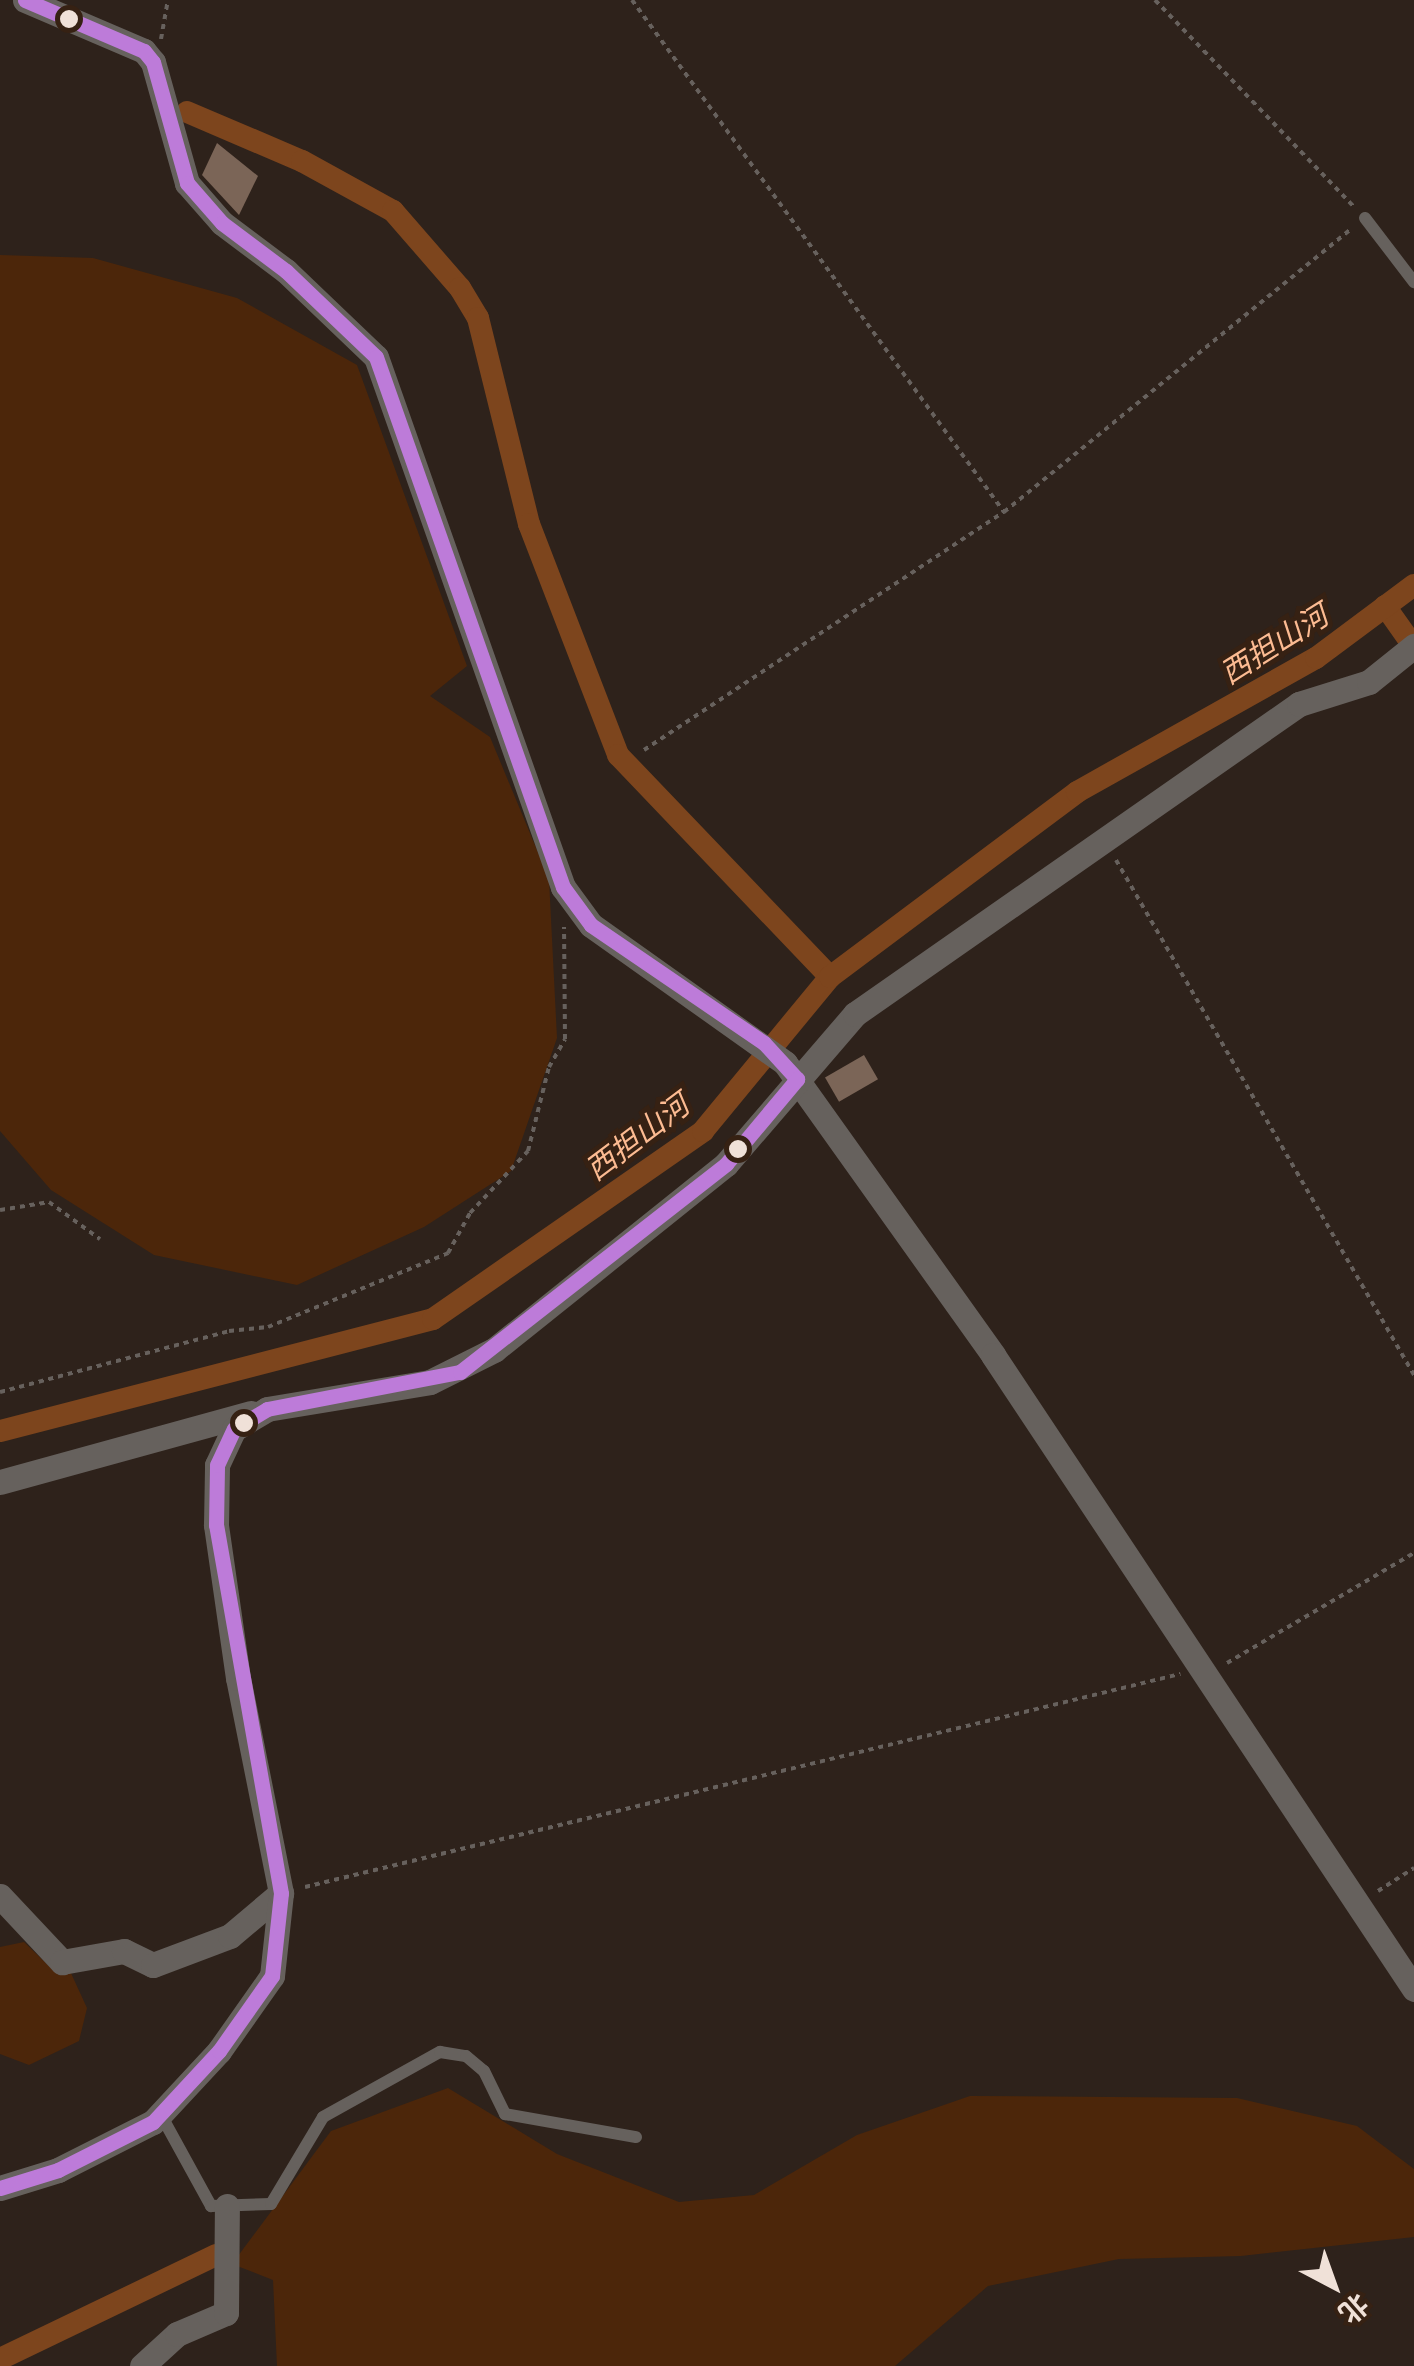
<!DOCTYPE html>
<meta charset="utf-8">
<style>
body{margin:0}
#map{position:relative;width:1414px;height:2366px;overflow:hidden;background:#2e221b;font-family:Inter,"Noto Sans SC",sans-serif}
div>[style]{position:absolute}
.green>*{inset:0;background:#4c260a}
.canal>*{height:22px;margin:-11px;padding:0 11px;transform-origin:11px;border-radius:11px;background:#7d451d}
.building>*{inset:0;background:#7b6557;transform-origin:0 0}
.path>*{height:4px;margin-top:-2px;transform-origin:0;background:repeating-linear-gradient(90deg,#67615d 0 5px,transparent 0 10px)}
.service>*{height:12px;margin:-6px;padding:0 6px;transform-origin:6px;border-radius:6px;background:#66615d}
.minor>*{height:25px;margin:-12.5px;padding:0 12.5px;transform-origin:12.5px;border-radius:12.5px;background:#66615d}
.bus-1>*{height:15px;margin:-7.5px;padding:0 7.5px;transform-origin:7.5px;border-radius:7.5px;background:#bd7bd9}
.dots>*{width:28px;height:28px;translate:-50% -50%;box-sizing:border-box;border:5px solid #362113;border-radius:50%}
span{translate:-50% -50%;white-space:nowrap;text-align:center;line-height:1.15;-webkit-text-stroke:10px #362113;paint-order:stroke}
.water-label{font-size:30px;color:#fcbb92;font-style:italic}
.north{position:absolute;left:1284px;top:2236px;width:100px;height:100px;-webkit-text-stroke:8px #362113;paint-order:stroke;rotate:139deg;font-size:28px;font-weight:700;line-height:40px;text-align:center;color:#f0e1d8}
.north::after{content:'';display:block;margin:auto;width:35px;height:45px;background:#f0e1d8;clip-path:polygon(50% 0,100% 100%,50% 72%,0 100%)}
</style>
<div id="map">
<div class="green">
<div style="clip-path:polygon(0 255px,93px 258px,237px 298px,357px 365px,467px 666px,430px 696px,490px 737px,549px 879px,557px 1038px,511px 1171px,424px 1227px,297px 1285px,154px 1255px,51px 1190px,0 1131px)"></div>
<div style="clip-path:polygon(24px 1942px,51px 1968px,70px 1971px,87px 2008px,79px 2041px,29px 2065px,0 2054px,0 1947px)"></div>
<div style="clip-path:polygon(448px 2088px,557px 2154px,679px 2202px,754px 2195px,857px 2135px,970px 2096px,1237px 2098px,1357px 2126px,1414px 2169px,1414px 2237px,1241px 2256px,1119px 2259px,988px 2286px,895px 2366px,277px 2366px,273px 2280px,232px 2264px,331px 2131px)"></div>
</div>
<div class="canal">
<div style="left:187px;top:112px;width:125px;rotate:23.1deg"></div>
<div style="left:302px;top:161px;width:104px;rotate:28.8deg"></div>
<div style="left:393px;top:211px;width:102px;rotate:49deg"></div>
<div style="left:460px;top:288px;width:35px;rotate:59deg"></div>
<div style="left:478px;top:318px;width:212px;rotate:76.1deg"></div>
<div style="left:529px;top:524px;width:248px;rotate:68.9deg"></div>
<div style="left:618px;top:755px;width:307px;rotate:46.3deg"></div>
<div style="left:1385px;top:606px;width:50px;rotate:54.7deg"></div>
<div style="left:0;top:1431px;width:447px;rotate:-14.5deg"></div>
<div style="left:433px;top:1319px;width:329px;rotate:-34.8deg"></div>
<div style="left:703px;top:1131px;width:200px;rotate:-50.5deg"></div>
<div style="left:830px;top:977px;width:309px;rotate:-36.8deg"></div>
<div style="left:1077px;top:792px;width:274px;rotate:-29.3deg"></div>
<div style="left:1316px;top:658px;width:122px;rotate:-36.7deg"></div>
<div style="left:0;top:2359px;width:240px;rotate:-25.7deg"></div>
</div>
<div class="building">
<div style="clip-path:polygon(217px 143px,258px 176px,239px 215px,202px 175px)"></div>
<div style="left:864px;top:1055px;width:28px;height:45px;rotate:60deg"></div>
</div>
<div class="path">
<div style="left:632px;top:0;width:633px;rotate:54deg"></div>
<div style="left:1155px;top:0;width:286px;rotate:46.1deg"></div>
<div style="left:161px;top:39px;width:40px;rotate:-80deg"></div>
<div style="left:644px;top:750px;width:432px;rotate:-33.5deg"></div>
<div style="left:1004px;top:512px;width:448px;rotate:-39.2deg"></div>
<div style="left:1116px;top:860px;width:595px;rotate:59.94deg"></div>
<div style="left:0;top:1210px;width:50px;rotate:-9.3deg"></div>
<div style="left:49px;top:1202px;width:63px;rotate:36deg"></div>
<div style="left:0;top:1392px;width:237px;rotate:-14.9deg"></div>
<div style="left:229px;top:1331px;width:39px;rotate:-6deg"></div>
<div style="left:268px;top:1327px;width:195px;rotate:-22.3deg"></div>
<div style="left:448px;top:1253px;width:46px;rotate:-61.2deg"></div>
<div style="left:470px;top:1213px;width:85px;rotate:-46.9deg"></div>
<div style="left:528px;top:1151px;width:87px;rotate:-76deg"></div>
<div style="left:549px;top:1067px;width:32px;rotate:-60deg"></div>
<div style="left:565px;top:1039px;width:112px;rotate:-90.5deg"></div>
<div style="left:1227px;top:1663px;width:217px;rotate:-30.5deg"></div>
<div style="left:305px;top:1887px;width:901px;rotate:-13.68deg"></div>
<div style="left:1378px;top:1891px;width:43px;rotate:-32.6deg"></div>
</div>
<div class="service">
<div style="left:1365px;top:218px;width:81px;rotate:52.6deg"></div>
<div style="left:161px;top:2115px;width:104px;rotate:61.2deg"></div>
<div style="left:211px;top:2206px;width:60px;rotate:-1.9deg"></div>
<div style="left:271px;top:2204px;width:101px;rotate:-59.1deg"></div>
<div style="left:323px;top:2117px;width:134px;rotate:-29.1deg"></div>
<div style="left:440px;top:2052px;width:26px;rotate:9deg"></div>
<div style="left:466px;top:2056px;width:23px;rotate:40deg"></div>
<div style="left:484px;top:2071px;width:48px;rotate:64deg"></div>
<div style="left:505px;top:2114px;width:133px;rotate:10deg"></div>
</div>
<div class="minor">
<div style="left:25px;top:0;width:129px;rotate:23.2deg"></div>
<div style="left:144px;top:51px;width:14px;rotate:51deg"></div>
<div style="left:153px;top:62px;width:126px;rotate:74.3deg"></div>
<div style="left:187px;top:183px;width:53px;rotate:48.8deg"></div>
<div style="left:222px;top:223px;width:80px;rotate:36.9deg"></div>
<div style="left:286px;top:271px;width:124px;rotate:43.7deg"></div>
<div style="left:376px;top:357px;width:562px;rotate:70.57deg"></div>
<div style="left:563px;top:887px;width:47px;rotate:53.6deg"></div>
<div style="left:591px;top:925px;width:238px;rotate:35.4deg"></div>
<div style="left:785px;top:1063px;width:359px;rotate:54.5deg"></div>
<div style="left:993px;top:1355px;width:761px;rotate:56.41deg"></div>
<div style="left:0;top:1482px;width:260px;rotate:-15.4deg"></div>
<div style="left:0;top:1896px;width:91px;rotate:46.8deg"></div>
<div style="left:62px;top:1962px;width:63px;rotate:-10.1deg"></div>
<div style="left:124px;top:1951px;width:32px;rotate:26deg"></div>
<div style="left:153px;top:1965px;width:82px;rotate:-20.6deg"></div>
<div style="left:230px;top:1936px;width:67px;rotate:-40.1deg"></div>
<div style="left:0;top:2188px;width:61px;rotate:-17.2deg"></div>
<div style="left:58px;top:2170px;width:106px;rotate:-26.8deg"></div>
<div style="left:153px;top:2122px;width:97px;rotate:-47.1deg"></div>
<div style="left:219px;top:2051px;width:92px;rotate:-54.8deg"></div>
<div style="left:272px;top:1976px;width:83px;rotate:-83.8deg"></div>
<div style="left:281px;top:1893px;width:219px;rotate:-101.3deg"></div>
<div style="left:238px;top:1678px;width:155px;rotate:-98.2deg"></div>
<div style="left:216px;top:1525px;width:60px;rotate:-89deg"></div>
<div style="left:217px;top:1465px;width:40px;rotate:-65deg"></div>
<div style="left:234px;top:1429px;width:39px;rotate:-31deg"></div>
<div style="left:267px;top:1409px;width:165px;rotate:-9.4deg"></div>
<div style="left:430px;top:1382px;width:72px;rotate:-26.6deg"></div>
<div style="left:494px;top:1350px;width:297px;rotate:-38.7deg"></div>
<div style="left:726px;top:1164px;width:198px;rotate:-49.3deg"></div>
<div style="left:855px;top:1014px;width:542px;rotate:-34.92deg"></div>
<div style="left:1299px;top:704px;width:73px;rotate:-17.4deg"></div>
<div style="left:1369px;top:682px;width:58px;rotate:-38.7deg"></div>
<div style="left:142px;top:2366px;width:47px;rotate:-42.4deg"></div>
<div style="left:177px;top:2334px;width:53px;rotate:-23.2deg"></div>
<div style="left:226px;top:2313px;width:107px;rotate:-89.5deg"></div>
</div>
<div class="bus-1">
<div style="left:25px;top:0;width:129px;rotate:23.2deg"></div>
<div style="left:144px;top:51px;width:14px;rotate:51deg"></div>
<div style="left:153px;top:62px;width:126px;rotate:74.3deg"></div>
<div style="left:187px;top:183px;width:53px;rotate:48.8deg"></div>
<div style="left:222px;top:223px;width:80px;rotate:36.9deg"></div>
<div style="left:286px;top:271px;width:124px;rotate:43.7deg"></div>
<div style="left:376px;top:357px;width:562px;rotate:70.57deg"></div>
<div style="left:563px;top:887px;width:47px;rotate:53.6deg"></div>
<div style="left:591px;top:925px;width:209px;rotate:34.3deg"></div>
<div style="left:764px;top:1043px;width:49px;rotate:47.5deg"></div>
<div style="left:0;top:2188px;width:61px;rotate:-17.2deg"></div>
<div style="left:58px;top:2170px;width:106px;rotate:-26.8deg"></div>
<div style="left:153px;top:2122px;width:97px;rotate:-47.1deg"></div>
<div style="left:219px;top:2051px;width:92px;rotate:-54.8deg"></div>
<div style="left:272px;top:1976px;width:83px;rotate:-83.8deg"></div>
<div style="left:281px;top:1893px;width:374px;rotate:-100deg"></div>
<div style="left:216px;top:1525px;width:60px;rotate:-89deg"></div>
<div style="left:217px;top:1465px;width:40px;rotate:-65deg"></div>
<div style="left:234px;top:1429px;width:39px;rotate:-31deg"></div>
<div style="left:267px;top:1409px;width:197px;rotate:-10.9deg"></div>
<div style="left:460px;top:1372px;width:338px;rotate:-38deg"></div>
<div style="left:726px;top:1164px;width:111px;rotate:-50.1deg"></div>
</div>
<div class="dots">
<div style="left:69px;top:19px;background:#f0e1d8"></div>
<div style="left:738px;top:1149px;background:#f0e1d8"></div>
<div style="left:244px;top:1423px;background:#f0e1d8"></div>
</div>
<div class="water-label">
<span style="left:1274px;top:644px;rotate:-32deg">西担山河</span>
<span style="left:637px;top:1137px;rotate:-37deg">西担山河</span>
</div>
<div class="north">北</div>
</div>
